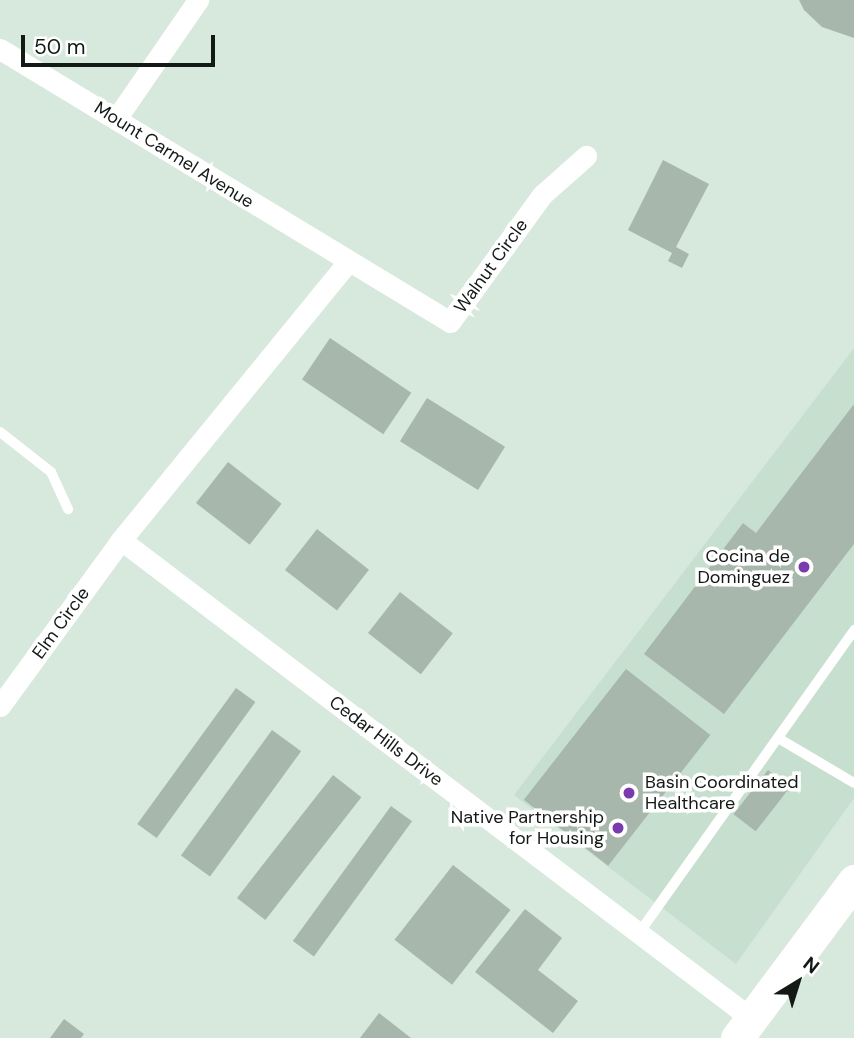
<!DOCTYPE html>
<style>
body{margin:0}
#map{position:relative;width:854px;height:1038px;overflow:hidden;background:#d7e8dd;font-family:"DM Sans",sans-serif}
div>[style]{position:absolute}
.built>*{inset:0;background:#c7dfcf}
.building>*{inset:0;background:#a7b7ac;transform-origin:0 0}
.service>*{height:10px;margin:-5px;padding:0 5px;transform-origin:5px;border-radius:5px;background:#fff}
.minor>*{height:21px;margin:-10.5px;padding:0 10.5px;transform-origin:10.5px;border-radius:10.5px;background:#fff}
.primary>*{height:33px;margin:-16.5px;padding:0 16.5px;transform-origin:16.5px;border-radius:16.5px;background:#fff}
.dots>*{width:19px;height:19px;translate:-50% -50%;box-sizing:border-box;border:4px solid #fff;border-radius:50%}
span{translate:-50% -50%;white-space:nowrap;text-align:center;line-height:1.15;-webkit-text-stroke:7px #fff;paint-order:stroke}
.street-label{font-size:18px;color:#131915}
.poi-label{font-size:18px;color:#131915}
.right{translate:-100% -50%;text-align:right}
.left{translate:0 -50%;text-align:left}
.north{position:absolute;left:763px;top:947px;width:70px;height:70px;-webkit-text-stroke:5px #fff;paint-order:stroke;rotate:38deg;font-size:19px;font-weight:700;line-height:28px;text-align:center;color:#131915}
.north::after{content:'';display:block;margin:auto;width:24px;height:32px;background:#131915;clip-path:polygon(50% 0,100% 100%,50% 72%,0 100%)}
.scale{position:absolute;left:21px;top:35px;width:194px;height:32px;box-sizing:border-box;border:4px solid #131915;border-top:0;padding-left:9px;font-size:21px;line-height:24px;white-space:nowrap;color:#131915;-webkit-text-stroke:5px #fff;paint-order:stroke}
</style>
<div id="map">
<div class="built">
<div style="clip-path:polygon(854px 348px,854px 798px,736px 964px,514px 795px)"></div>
</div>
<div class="building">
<div style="clip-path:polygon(799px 0,854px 0,854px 38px,822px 27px,804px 10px)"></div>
<div style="clip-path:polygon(663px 160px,709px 184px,676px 247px,689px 254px,682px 268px,668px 261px,672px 253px,628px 230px)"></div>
<div style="left:330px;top:338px;width:98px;height:50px;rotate:34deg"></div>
<div style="left:427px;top:398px;width:92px;height:51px;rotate:32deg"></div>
<div style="clip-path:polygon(854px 404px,854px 544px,724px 714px,644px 654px,743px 523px,756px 533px)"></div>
<div style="left:228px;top:462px;width:68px;height:52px;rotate:38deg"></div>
<div style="left:317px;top:529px;width:66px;height:52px;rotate:38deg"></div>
<div style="left:400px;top:592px;width:67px;height:52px;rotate:38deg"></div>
<div style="left:626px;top:669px;width:107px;height:166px;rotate:38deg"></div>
<div style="left:236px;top:688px;width:24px;height:168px;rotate:36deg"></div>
<div style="left:272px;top:730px;width:36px;height:155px;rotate:36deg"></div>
<div style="left:768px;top:770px;width:28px;height:56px;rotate:38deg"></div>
<div style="left:333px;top:775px;width:36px;height:156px;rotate:38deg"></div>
<div style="left:391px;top:806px;width:26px;height:167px;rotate:36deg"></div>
<div style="left:453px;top:865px;width:73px;height:95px;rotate:38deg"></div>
<div style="clip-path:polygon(525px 909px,562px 938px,538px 970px,578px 1001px,553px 1033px,475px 972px)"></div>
<div style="clip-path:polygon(379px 1013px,411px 1038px,360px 1038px)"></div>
<div style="clip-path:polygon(64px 1019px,84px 1034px,81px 1038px,50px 1038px)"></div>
</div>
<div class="service">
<div style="left:0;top:432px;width:65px;rotate:38.1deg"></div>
<div style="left:51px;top:472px;width:41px;rotate:65.3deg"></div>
<div style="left:778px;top:738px;width:88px;rotate:30.6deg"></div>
<div style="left:639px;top:933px;width:372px;rotate:-54.6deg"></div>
</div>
<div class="minor">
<div style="left:0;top:49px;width:526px;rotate:31.24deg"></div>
<div style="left:450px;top:322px;width:157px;rotate:-54.1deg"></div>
<div style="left:542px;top:195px;width:59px;rotate:-41.6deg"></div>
<div style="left:116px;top:119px;width:145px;rotate:-55.4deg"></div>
<div style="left:121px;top:540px;width:792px;rotate:37.2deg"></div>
<div style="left:0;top:706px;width:205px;rotate:-53.9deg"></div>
<div style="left:121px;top:540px;width:359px;rotate:-50.8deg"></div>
</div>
<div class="primary">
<div style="left:737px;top:1038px;width:196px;rotate:-53.3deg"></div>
</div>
<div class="dots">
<div style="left:804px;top:567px;background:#7b3aae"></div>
<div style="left:629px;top:793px;background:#7b3aae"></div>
<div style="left:618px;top:828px;background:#7b3aae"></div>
</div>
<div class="street-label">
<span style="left:174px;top:155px;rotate:32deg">Mount Carmel Avenue</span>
<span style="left:491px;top:266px;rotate:-54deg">Walnut Circle</span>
<span style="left:61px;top:623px;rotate:-54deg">Elm Circle</span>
<span style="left:386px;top:741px;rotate:37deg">Cedar Hills Drive</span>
</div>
<div class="poi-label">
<span class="right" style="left:790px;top:567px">Cocina de<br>Dominguez</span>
<span class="left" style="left:645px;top:793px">Basin Coordinated<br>Healthcare</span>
<span class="right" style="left:604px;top:828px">Native Partnership<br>for Housing</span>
</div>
<div class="north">N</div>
<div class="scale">50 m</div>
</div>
